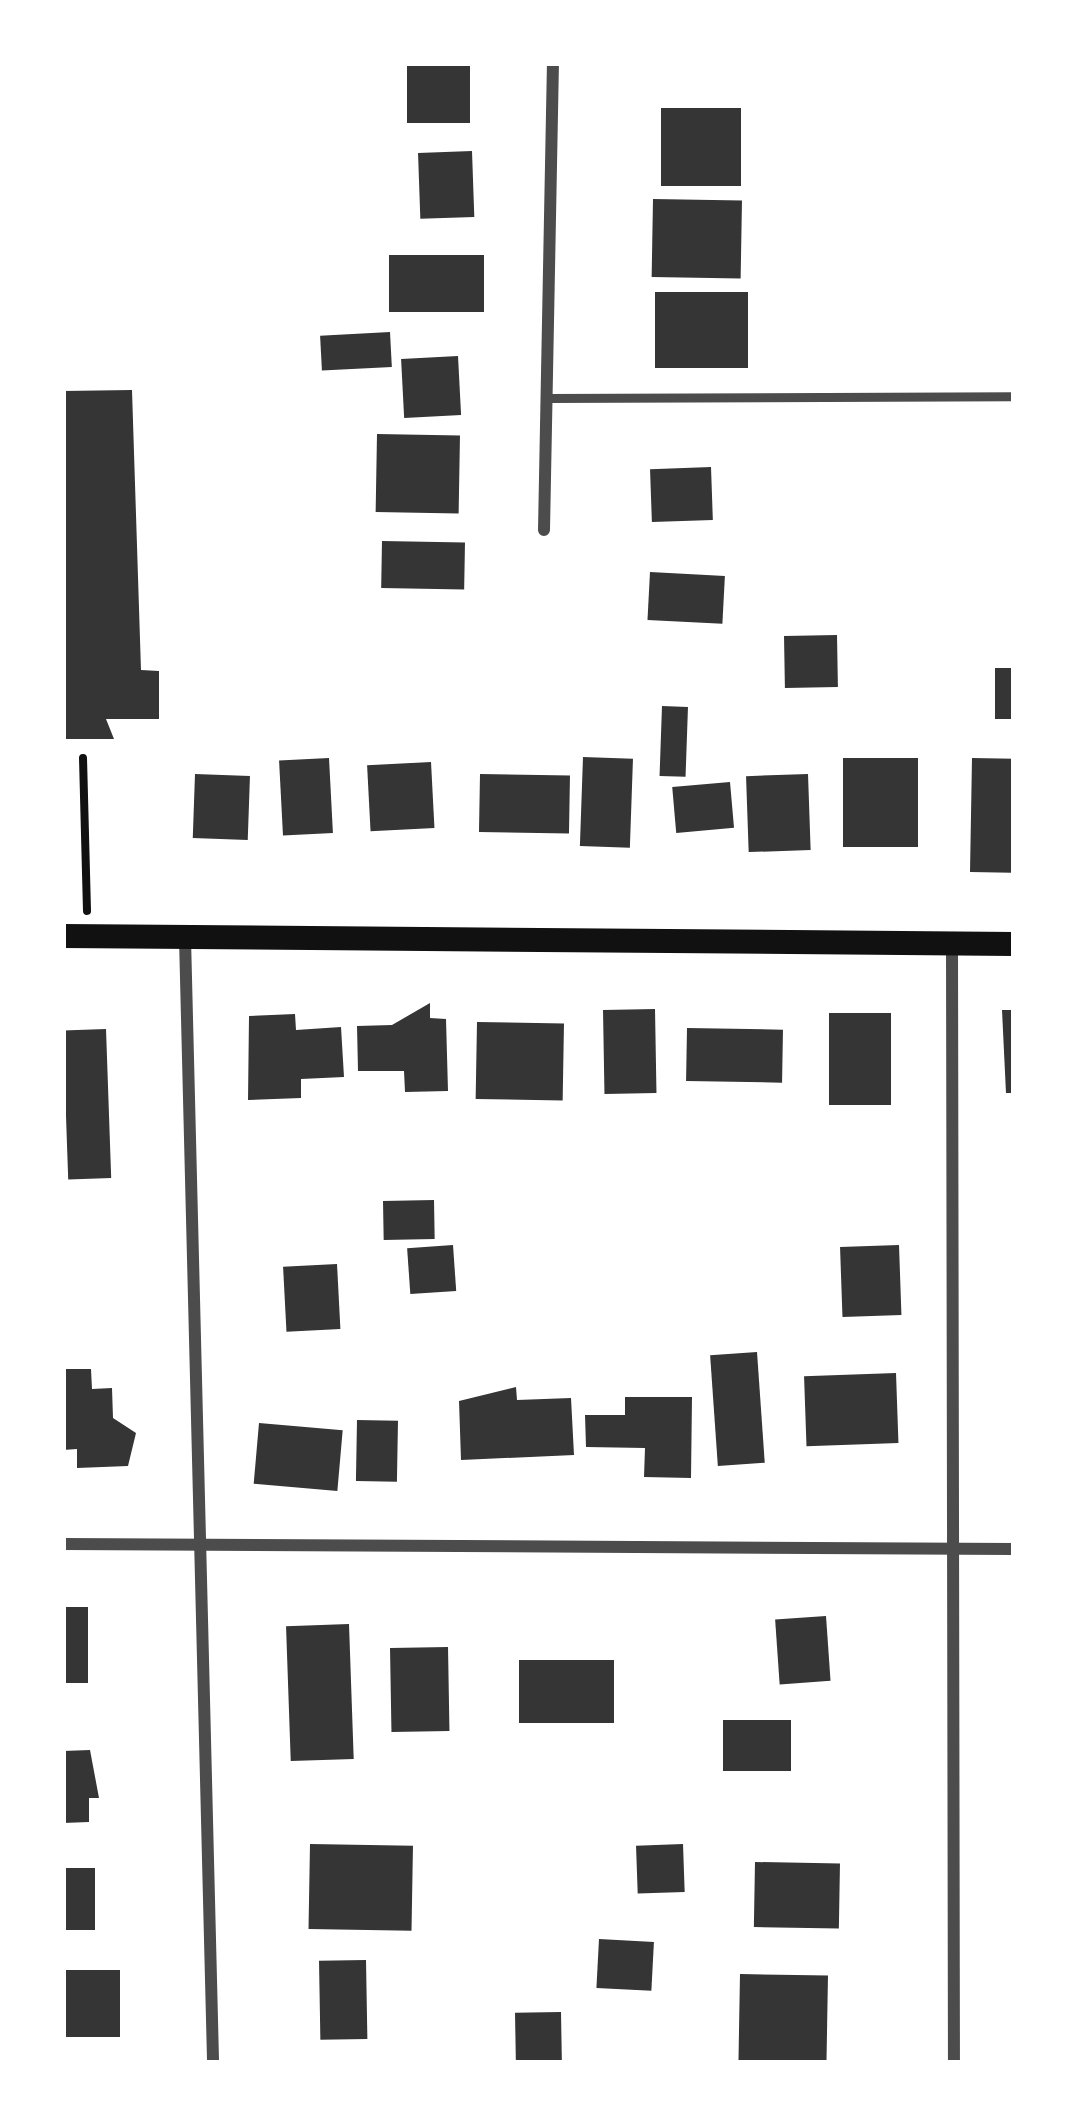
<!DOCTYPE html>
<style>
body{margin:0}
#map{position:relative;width:1077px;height:2126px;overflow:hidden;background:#fff;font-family:"Golos Text",sans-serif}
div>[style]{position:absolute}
.building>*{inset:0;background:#353535;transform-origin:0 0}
.path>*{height:8px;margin:-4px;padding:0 4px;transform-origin:4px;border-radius:4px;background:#111}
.service>*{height:9px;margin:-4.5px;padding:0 4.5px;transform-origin:4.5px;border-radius:4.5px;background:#4c4c4c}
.minor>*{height:12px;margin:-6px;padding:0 6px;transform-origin:6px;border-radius:6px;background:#4c4c4c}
.secondary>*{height:24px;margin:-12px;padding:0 12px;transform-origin:12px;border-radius:12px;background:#111}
span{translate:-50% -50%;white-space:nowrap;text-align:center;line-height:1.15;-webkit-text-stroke:9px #fff;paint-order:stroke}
.frame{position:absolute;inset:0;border:66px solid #fff;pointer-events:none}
</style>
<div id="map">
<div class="building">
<div style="left:407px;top:63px;width:63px;height:60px"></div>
<div style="left:661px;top:108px;width:80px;height:78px"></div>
<div style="left:472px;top:151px;width:66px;height:54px;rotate:88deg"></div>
<div style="left:653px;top:199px;width:89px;height:78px;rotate:1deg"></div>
<div style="left:389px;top:255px;width:95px;height:57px"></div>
<div style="left:655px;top:292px;width:93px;height:76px"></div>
<div style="left:390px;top:332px;width:35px;height:70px;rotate:87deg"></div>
<div style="left:458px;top:356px;width:59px;height:57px;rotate:87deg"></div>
<div style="clip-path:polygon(132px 390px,141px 670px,159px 671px,159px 719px,106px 719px,114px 739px,63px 739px,63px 391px)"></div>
<div style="left:377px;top:434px;width:83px;height:78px;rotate:1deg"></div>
<div style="left:711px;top:467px;width:53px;height:61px;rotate:88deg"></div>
<div style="left:382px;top:541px;width:83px;height:47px;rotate:1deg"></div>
<div style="left:650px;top:572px;width:75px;height:48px;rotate:3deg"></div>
<div style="left:837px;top:635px;width:52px;height:53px;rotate:89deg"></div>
<div style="left:995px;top:668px;width:19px;height:51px"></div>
<div style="left:662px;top:706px;width:26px;height:70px;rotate:2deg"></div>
<div style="left:583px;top:757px;width:50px;height:89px;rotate:2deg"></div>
<div style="left:329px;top:758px;width:75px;height:50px;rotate:87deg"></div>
<div style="left:843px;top:758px;width:75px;height:89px"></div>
<div style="left:972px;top:758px;width:42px;height:114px;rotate:1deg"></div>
<div style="left:431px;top:762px;width:66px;height:64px;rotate:87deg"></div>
<div style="left:195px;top:774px;width:55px;height:64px;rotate:2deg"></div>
<div style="left:480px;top:774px;width:90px;height:58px;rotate:1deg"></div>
<div style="left:808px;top:774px;width:76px;height:62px;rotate:88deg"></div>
<div style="left:730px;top:782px;width:46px;height:58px;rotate:85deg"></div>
<div style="clip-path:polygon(430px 1003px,430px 1018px,446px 1019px,448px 1091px,405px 1092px,404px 1071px,358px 1071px,357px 1026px,392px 1025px)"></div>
<div style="left:655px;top:1009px;width:84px;height:52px;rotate:89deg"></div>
<div style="clip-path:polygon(1002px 1010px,1014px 1010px,1014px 1093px,1006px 1093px)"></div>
<div style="left:829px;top:1013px;width:62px;height:92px"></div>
<div style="clip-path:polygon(295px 1014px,296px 1030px,341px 1027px,344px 1077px,301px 1079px,301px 1098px,248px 1100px,249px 1016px)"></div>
<div style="left:477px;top:1022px;width:87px;height:77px;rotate:1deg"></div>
<div style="left:687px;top:1028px;width:96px;height:53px;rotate:1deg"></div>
<div style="left:106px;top:1029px;width:149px;height:43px;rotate:88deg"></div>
<div style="left:434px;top:1200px;width:39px;height:51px;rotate:89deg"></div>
<div style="left:453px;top:1245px;width:46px;height:46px;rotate:86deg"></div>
<div style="left:899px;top:1245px;width:70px;height:59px;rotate:88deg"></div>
<div style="left:337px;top:1264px;width:65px;height:54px;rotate:87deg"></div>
<div style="left:757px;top:1352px;width:111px;height:47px;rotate:86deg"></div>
<div style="clip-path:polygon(63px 1369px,91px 1369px,92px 1389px,112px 1388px,113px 1418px,136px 1433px,128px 1466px,77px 1468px,77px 1449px,63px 1450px)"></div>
<div style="left:896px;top:1373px;width:70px;height:92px;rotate:88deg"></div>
<div style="clip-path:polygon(516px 1387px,517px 1400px,571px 1398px,574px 1455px,461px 1460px,459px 1401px)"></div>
<div style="clip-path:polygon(625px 1397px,692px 1397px,691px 1478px,644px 1477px,645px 1448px,586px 1447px,585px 1415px,625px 1415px)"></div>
<div style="left:357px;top:1420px;width:41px;height:61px;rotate:1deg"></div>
<div style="left:259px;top:1423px;width:84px;height:61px;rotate:5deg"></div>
<div style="left:63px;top:1607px;width:25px;height:76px"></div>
<div style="left:826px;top:1616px;width:65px;height:51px;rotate:86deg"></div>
<div style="left:349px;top:1624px;width:135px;height:63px;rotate:88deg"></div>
<div style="left:448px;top:1647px;width:84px;height:58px;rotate:89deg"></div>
<div style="left:519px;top:1660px;width:95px;height:63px"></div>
<div style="left:791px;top:1720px;width:51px;height:68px;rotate:90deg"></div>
<div style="clip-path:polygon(90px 1750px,99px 1798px,89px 1798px,89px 1822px,63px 1823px,63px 1751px)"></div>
<div style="left:310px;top:1844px;width:103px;height:85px;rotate:1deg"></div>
<div style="left:683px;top:1844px;width:48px;height:47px;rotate:88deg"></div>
<div style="left:755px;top:1862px;width:85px;height:65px;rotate:1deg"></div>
<div style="left:63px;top:1868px;width:32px;height:62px"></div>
<div style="left:599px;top:1939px;width:55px;height:49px;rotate:3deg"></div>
<div style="left:366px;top:1960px;width:79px;height:47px;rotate:89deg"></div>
<div style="left:120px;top:1970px;width:67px;height:57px;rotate:90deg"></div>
<div style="left:740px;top:1974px;width:88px;height:89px;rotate:1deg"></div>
<div style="left:561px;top:2012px;width:51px;height:46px;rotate:89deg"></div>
</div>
<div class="path">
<div style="left:83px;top:758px;width:153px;rotate:88.5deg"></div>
</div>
<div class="service">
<div style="left:547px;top:398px;width:467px;rotate:-0.2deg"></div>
</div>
<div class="minor">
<div style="left:544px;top:530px;width:467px;rotate:-88.9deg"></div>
<div style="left:185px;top:938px;width:1125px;rotate:88.57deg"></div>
<div style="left:952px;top:944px;width:1119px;rotate:89.9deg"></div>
<div style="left:63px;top:1544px;width:951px;rotate:0.3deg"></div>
</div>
<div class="secondary">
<div style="left:63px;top:936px;width:951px;rotate:0.48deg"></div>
</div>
<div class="frame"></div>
</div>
